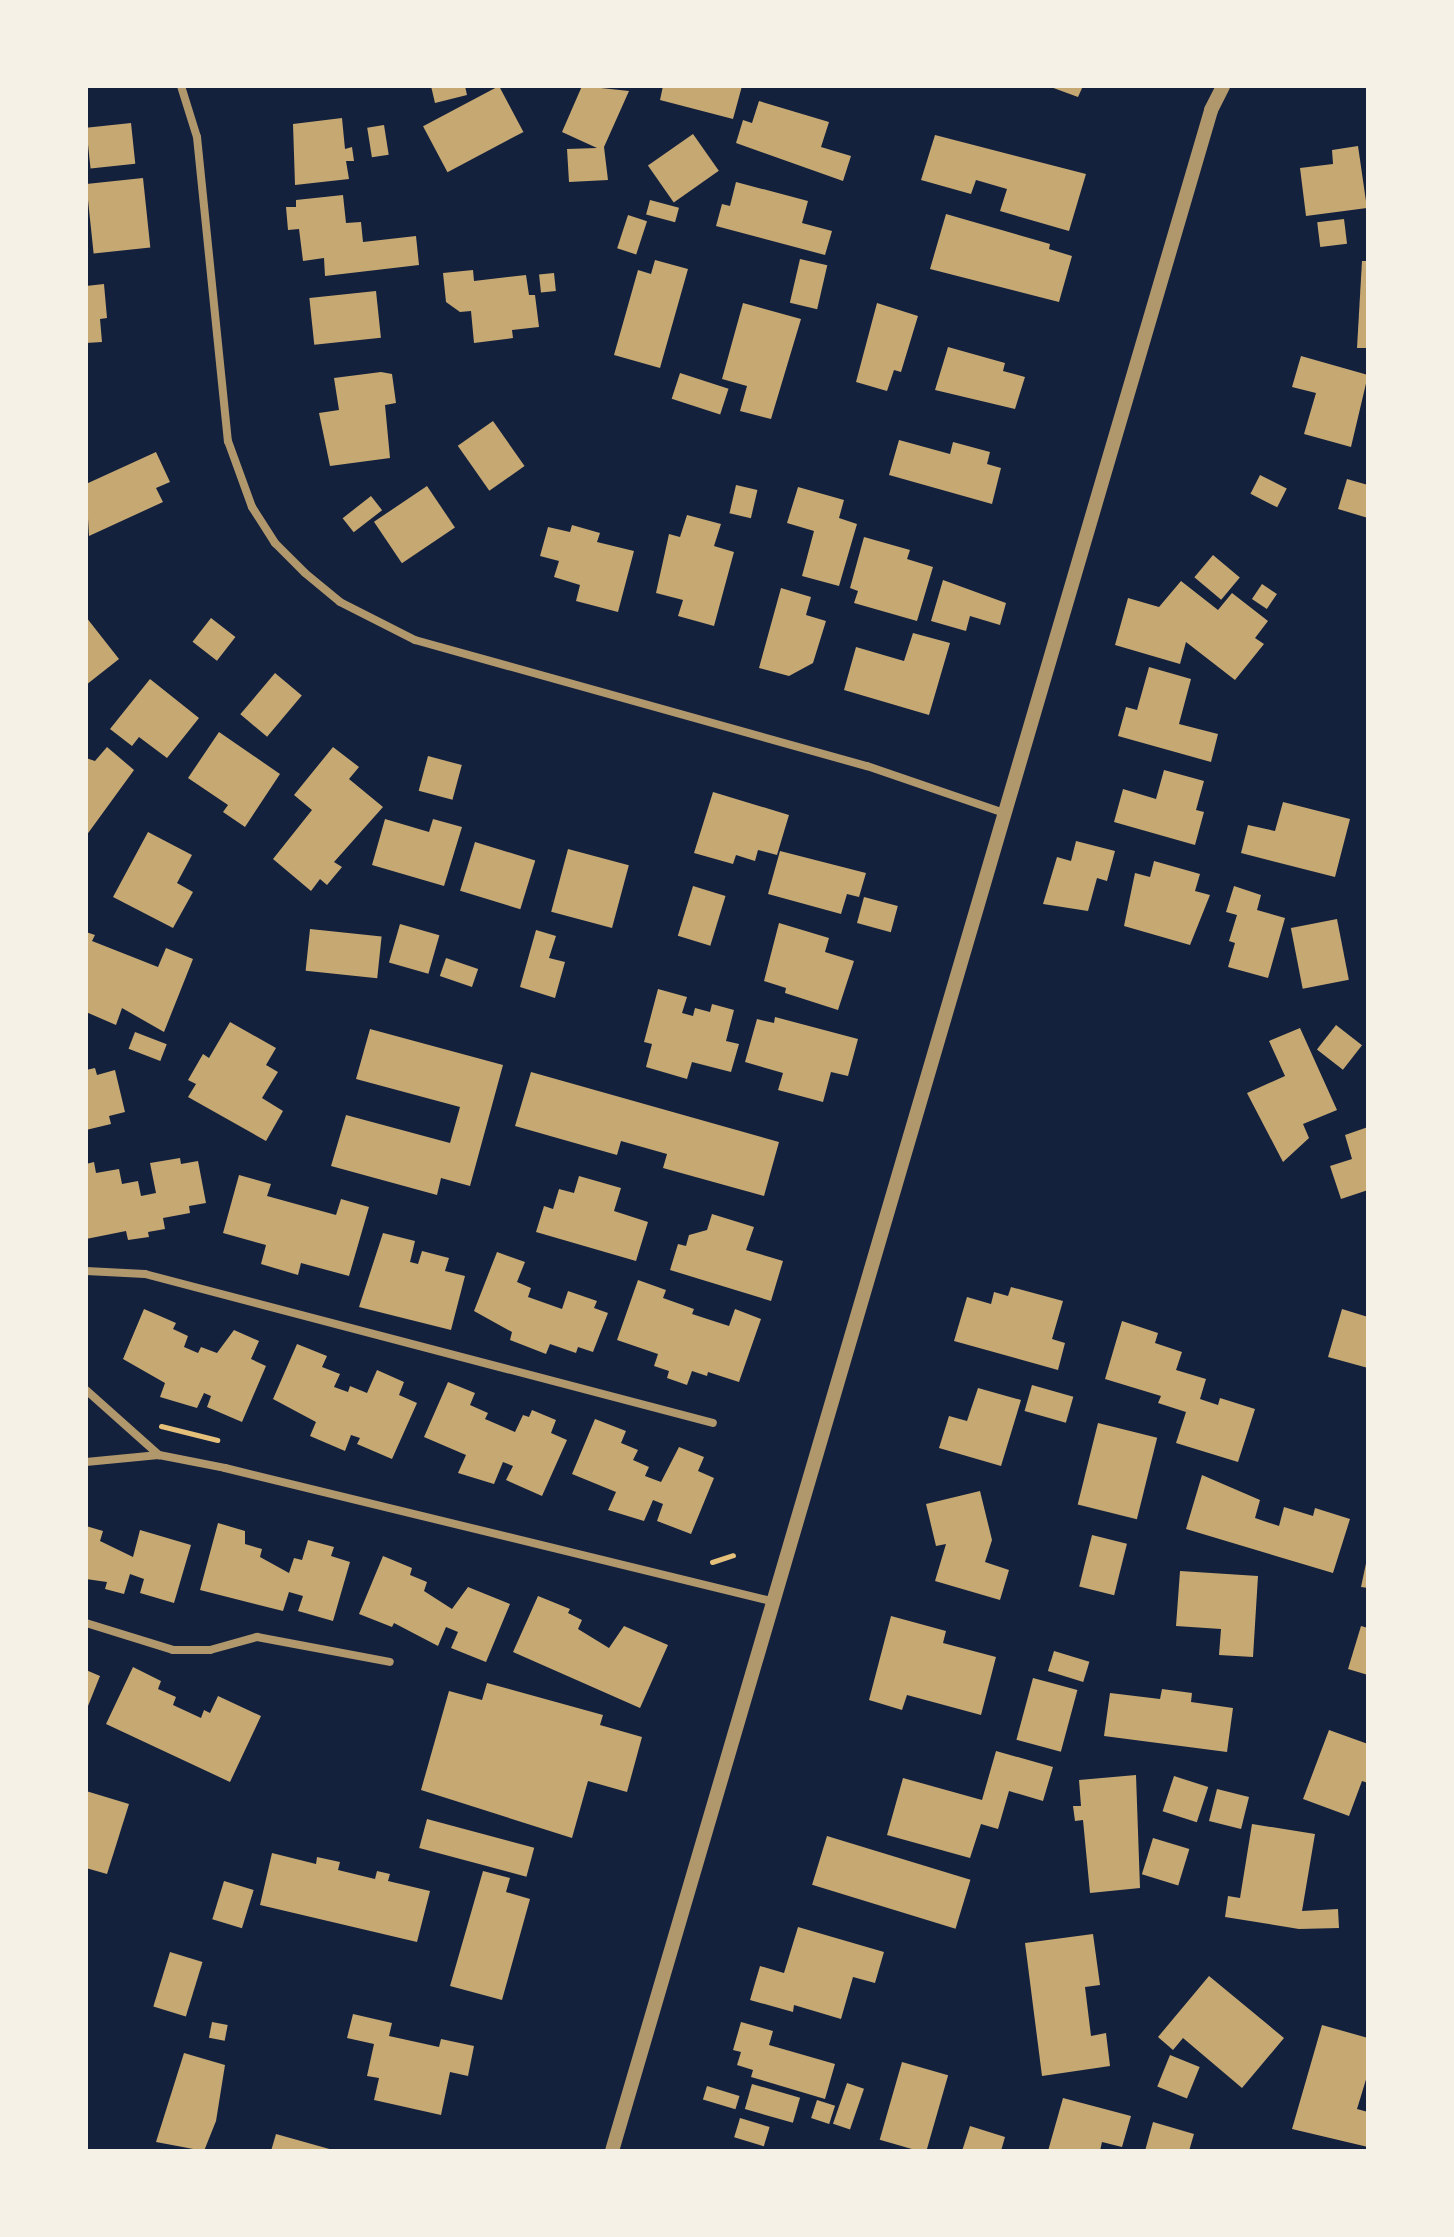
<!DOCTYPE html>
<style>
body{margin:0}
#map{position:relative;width:1454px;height:2237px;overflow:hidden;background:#14213d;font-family:"Sofia Sans Condensed",sans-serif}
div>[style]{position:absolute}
.building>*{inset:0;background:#c6a872;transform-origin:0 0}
.path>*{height:5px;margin:-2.5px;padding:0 2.5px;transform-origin:2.5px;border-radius:2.5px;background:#e5c07b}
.minor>*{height:8px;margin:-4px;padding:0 4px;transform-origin:4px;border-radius:4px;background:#b1986c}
.tertiary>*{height:14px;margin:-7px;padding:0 7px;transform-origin:7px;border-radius:7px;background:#b1986c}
span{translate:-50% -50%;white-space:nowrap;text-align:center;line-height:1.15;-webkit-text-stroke:8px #f6f1e7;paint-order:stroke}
.frame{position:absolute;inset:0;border:88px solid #f6f1e7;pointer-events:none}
</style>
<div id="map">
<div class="building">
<div style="clip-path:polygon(431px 86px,465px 86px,467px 95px,435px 103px)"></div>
<div style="left:499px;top:86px;width:52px;height:86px;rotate:62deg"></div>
<div style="clip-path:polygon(582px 86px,629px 91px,604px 147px,608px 180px,569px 182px,567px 149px,597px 148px,562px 132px)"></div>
<div style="clip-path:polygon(663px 86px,742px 86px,733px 119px,660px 100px)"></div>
<div style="clip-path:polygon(1048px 86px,1083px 86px,1078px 97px)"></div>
<div style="clip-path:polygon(759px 101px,829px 122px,821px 147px,851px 156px,843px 181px,736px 143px,743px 120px,752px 123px)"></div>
<div style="clip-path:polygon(342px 118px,345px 149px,352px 147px,354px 161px,346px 161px,349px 179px,295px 185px,293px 124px)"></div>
<div style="left:131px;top:123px;width:41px;height:45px;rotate:84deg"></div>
<div style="left:384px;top:125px;width:30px;height:17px;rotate:81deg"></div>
<div style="left:693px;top:134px;width:45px;height:55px;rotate:55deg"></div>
<div style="clip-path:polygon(935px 135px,1086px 174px,1069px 231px,1000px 211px,1007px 189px,976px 180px,971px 194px,921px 180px)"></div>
<div style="clip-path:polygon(1358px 146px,1367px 208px,1306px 216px,1300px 168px,1333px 164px,1332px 150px)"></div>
<div style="left:143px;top:178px;width:70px;height:57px;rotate:84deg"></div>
<div style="clip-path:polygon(736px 182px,808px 201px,802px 223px,832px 231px,825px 255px,716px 226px,722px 204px,730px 206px)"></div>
<div style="clip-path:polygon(343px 195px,346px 223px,361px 222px,363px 242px,416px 236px,419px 265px,325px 276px,324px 258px,303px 261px,299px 229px,288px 230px,286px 207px,296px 207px,296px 200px)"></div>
<div style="left:650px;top:200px;width:30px;height:15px;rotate:15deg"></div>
<div style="clip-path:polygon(946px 214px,1050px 244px,1049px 249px,1072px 256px,1059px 302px,930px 269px)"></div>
<div style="left:628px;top:215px;width:20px;height:35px;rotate:18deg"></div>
<div style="left:1344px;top:219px;width:25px;height:27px;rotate:83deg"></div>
<div style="left:800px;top:259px;width:28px;height:45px;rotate:13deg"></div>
<div style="clip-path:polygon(655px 260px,688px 269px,660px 368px,614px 355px,638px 270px,651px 274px)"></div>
<div style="clip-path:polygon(1362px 261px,1368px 261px,1368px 348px,1357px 348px)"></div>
<div style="clip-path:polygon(473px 270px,474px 281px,526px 275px,529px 295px,535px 295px,539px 327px,512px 330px,513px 338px,474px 343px,471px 311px,460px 312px,446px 302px,443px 273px)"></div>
<div style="left:554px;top:273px;width:18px;height:15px;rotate:84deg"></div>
<div style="clip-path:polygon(104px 284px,107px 318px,100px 319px,102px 342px,86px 343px,86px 286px)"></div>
<div style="left:376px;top:291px;width:47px;height:67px;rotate:84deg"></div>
<div style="clip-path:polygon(743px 303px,801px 319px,771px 419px,740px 411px,747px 386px,722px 379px)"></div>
<div style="clip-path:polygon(877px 303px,918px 316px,901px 372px,894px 370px,887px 391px,856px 382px)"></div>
<div style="clip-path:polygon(948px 347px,1005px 363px,1003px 371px,1025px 377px,1015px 409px,935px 390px)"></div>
<div style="clip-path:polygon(1301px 356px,1368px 375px,1351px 447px,1304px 434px,1316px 393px,1292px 387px)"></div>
<div style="clip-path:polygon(381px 372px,392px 374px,396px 403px,385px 405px,390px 458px,330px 466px,319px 413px,339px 410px,334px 378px)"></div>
<div style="left:680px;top:373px;width:51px;height:27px;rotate:18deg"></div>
<div style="left:493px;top:421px;width:55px;height:43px;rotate:55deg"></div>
<div style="clip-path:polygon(899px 440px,950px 454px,953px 442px,990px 452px,987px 464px,1001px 468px,992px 504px,889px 475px)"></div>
<div style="clip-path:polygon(156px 452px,170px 482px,156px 488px,163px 502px,89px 536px,86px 484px)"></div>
<div style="left:1260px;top:475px;width:30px;height:21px;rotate:27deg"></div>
<div style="clip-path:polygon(1347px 479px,1368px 485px,1368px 518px,1338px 509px)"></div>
<div style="left:736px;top:485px;width:22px;height:29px;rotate:13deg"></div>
<div style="left:427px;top:486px;width:50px;height:64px;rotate:56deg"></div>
<div style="clip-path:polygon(798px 487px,844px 500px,839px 518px,857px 524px,839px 586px,802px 576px,814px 531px,787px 523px)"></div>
<div style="left:371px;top:496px;width:18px;height:36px;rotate:52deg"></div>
<div style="clip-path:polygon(687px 515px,721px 524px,714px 546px,734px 552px,714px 626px,678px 616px,683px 600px,656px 593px,669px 534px,680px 537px)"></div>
<div style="clip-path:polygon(572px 525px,600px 533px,597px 542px,634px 551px,618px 612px,576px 601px,580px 585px,554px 577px,559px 561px,540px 556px,548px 527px,570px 532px)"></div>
<div style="clip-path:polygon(864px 537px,910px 550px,907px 559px,933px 567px,917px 621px,854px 603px,858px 591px,850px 588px)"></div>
<div style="left:1213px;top:555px;width:35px;height:29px;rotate:40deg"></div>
<div style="clip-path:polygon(943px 580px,1006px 603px,1000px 625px,970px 616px,966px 631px,931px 621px)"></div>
<div style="clip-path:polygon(1181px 581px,1218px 610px,1232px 593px,1268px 621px,1255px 638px,1264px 644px,1235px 680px,1186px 642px,1180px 664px,1115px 645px,1128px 598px,1159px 607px)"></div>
<div style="left:1262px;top:584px;width:18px;height:18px;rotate:34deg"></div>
<div style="clip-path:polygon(781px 588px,811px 597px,806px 615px,826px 621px,813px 663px,789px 676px,759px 668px)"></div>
<div style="clip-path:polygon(86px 617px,119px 659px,86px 685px)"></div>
<div style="left:211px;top:618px;width:31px;height:30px;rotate:38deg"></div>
<div style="clip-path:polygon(913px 633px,950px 643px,929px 715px,844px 690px,856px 647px,904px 661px)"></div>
<div style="clip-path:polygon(1149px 667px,1191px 679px,1179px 724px,1218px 734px,1211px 762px,1118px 736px,1126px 707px,1137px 710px)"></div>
<div style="left:275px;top:673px;width:35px;height:54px;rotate:40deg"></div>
<div style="clip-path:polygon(150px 679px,199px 718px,167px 758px,139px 737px,132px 746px,110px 729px)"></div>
<div style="clip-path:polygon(219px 732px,280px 774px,245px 827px,223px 812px,228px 805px,188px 778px)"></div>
<div style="clip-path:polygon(107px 747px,134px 770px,86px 836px,86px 758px,95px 761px)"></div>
<div style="clip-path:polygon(333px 747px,359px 767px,349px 779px,383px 807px,334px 862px,342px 867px,327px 885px,320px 879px,311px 891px,273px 859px,312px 810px,294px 795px)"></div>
<div style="left:428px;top:756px;width:35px;height:36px;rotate:15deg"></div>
<div style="clip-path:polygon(1164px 770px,1204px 781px,1196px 810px,1204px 812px,1195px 845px,1114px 822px,1123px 789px,1156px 799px)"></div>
<div style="clip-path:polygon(713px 792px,789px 815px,777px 855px,758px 850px,755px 861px,736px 855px,733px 864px,694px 853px)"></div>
<div style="clip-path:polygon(1283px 802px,1350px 819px,1335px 877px,1241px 853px,1248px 825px,1275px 831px)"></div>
<div style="clip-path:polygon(385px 819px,429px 832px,433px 819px,462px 827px,444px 886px,372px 865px)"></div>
<div style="clip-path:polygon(148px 832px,192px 855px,177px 883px,193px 892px,173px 928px,113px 897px)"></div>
<div style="clip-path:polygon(1076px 841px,1115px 851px,1107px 881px,1097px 878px,1088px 911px,1043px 904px,1057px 857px,1071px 861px)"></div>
<div style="left:475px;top:842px;width:63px;height:51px;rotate:17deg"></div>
<div style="left:568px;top:849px;width:63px;height:65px;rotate:15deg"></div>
<div style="clip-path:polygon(780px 851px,866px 873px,859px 897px,847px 894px,841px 914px,768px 894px)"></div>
<div style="clip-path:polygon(1154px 861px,1200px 874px,1195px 891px,1210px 895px,1190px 945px,1124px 926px,1135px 873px,1150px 877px)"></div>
<div style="left:693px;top:886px;width:34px;height:52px;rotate:17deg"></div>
<div style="clip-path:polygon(1234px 886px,1261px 895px,1257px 910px,1285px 918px,1268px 978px,1228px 967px,1235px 943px,1229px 941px,1237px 915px,1226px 912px)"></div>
<div style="left:864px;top:897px;width:35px;height:27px;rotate:15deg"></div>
<div style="left:1337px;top:919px;width:62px;height:47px;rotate:79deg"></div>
<div style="clip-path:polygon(779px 923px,829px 938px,825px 952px,854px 961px,838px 1010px,785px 993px,786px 988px,764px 981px)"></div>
<div style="left:400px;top:924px;width:41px;height:40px;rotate:16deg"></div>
<div style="left:310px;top:929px;width:72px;height:42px;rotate:6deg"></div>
<div style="clip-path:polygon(536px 930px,556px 936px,549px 958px,565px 962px,555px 998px,520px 987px)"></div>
<div style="clip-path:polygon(86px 932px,95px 935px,92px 941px,158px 967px,166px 948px,193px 959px,164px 1032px,122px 1008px,116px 1025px,86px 1012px)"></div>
<div style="left:446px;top:958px;width:34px;height:19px;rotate:19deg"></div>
<div style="clip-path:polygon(658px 989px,687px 997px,682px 1013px,693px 1016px,695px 1008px,710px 1012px,712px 1004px,734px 1010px,726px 1041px,739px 1044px,731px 1072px,692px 1062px,687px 1079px,646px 1067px,652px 1044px,644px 1042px)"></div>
<div style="clip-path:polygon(775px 1017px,858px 1039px,848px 1076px,831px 1072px,823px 1102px,778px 1090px,783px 1073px,745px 1062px,757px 1019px,774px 1023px)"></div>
<div style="clip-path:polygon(230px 1022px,276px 1048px,266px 1065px,278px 1072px,262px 1098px,283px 1111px,266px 1141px,188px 1097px,196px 1084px,188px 1080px,203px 1054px,209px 1058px)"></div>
<div style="left:1336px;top:1025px;width:33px;height:31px;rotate:38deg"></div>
<div style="clip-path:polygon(1300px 1028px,1337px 1110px,1303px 1124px,1309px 1138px,1283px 1162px,1247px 1093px,1285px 1076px,1269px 1041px)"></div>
<div style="clip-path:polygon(370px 1029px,503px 1065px,470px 1186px,441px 1178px,437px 1195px,331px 1166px,346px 1115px,450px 1143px,460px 1107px,356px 1079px)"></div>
<div style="left:135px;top:1032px;width:34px;height:18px;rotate:21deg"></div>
<div style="clip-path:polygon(95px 1068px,97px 1075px,115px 1070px,125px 1112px,109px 1116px,111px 1124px,86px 1130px,86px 1070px)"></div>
<div style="clip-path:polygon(531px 1072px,779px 1142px,764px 1196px,663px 1168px,667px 1154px,621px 1141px,617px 1155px,515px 1126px)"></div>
<div style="clip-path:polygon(1368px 1127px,1368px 1190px,1341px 1199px,1330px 1166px,1352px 1159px,1345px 1135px)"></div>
<div style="clip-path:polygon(180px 1158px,181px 1164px,198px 1161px,206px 1203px,189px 1206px,190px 1213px,163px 1218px,165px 1229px,148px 1232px,149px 1237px,128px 1240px,126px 1231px,86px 1239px,86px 1164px,94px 1162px,96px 1173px,119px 1169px,122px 1184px,138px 1181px,141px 1196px,156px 1193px,150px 1163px)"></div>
<div style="clip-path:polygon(239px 1175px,271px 1184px,267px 1196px,336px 1215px,341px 1199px,369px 1207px,349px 1276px,301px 1263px,298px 1275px,261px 1264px,266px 1245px,223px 1233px)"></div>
<div style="clip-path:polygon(579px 1176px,621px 1188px,614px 1211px,648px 1222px,636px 1261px,536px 1232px,544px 1206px,553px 1209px,559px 1189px,574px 1193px)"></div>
<div style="clip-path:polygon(712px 1214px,754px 1227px,746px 1250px,783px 1261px,771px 1301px,670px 1270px,678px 1244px,686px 1246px,689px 1235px,707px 1230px)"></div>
<div style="clip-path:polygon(383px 1233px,415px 1241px,410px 1262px,418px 1264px,422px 1251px,449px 1258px,445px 1271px,465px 1276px,451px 1330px,359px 1307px)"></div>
<div style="clip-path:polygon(497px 1252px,525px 1262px,517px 1282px,531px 1288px,528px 1297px,562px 1309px,568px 1291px,597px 1301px,594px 1308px,608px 1313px,593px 1352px,578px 1347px,576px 1353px,550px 1344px,546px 1354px,510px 1340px,512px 1332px,474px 1311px)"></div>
<div style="clip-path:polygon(638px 1280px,666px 1290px,663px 1298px,694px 1309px,692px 1314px,729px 1326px,735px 1309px,761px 1319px,739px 1382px,708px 1372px,707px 1376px,692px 1371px,687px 1385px,667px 1378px,669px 1371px,654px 1366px,658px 1354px,617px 1340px)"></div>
<div style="clip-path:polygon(1011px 1287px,1063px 1301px,1052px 1339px,1065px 1343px,1058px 1370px,954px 1341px,967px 1297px,991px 1304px,994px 1292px,1008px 1296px)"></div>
<div style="clip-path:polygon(144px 1309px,176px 1323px,173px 1329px,188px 1336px,184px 1347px,198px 1353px,201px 1347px,217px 1353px,234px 1330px,259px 1341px,251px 1359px,266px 1366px,242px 1422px,207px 1407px,211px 1396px,204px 1393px,197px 1408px,160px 1397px,165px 1383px,123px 1359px)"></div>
<div style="clip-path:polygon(1342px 1309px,1368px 1317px,1368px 1368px,1328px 1357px)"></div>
<div style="clip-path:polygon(1122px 1321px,1158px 1333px,1155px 1343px,1182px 1352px,1176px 1370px,1206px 1379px,1200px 1399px,1218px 1405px,1220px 1398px,1255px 1409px,1238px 1462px,1176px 1443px,1186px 1412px,1158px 1403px,1161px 1396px,1105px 1379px)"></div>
<div style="clip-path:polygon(297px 1344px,327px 1356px,322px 1367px,340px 1374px,334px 1387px,348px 1392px,350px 1386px,367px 1393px,377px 1370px,404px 1382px,399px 1395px,417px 1403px,392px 1459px,357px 1444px,360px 1438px,351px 1435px,345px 1451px,310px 1436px,316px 1422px,273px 1399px)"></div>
<div style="clip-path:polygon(448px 1382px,475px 1393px,470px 1405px,488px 1413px,485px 1419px,515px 1432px,523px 1415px,529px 1417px,532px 1410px,556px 1420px,551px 1433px,567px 1440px,542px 1496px,506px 1480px,513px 1466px,503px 1462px,494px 1484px,458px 1473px,466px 1455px,424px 1437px)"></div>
<div style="left:1032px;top:1385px;width:43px;height:27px;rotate:16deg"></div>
<div style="clip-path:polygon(978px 1388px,1021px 1400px,1001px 1466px,939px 1448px,949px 1416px,967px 1421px)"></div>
<div style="clip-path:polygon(595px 1419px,626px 1431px,621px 1443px,638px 1450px,633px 1460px,649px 1467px,645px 1476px,661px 1482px,679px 1447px,704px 1457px,698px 1471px,714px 1478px,691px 1534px,657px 1521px,663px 1504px,653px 1500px,644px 1521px,608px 1510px,616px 1492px,572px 1474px)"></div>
<div style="left:1098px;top:1423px;width:61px;height:84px;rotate:14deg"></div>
<div style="clip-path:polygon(1202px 1475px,1260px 1500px,1255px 1518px,1279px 1526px,1284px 1507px,1313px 1516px,1315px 1508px,1350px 1519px,1333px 1573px,1186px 1529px)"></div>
<div style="clip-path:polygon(980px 1491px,992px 1540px,985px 1562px,1009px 1570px,1000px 1600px,935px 1581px,946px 1544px,936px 1546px,926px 1504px)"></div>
<div style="clip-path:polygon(218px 1523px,245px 1531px,245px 1544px,262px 1549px,260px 1557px,289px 1573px,294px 1558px,302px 1560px,308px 1540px,334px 1547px,331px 1556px,350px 1562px,333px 1621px,298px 1611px,303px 1596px,289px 1592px,283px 1611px,200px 1590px)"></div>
<div style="clip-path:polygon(86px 1526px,103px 1531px,100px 1541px,133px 1557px,140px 1530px,191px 1545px,174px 1603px,140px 1593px,144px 1579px,130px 1574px,124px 1594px,105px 1589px,107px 1582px,86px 1579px)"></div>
<div style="left:1092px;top:1535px;width:36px;height:53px;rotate:14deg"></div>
<div style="clip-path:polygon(1368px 1554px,1368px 1588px,1361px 1587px)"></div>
<div style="clip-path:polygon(383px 1556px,412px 1568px,410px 1575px,427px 1582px,424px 1591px,452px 1609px,468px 1587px,510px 1604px,486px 1662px,451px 1648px,458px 1632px,446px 1627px,438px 1646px,394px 1623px,392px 1627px,359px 1614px)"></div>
<div style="clip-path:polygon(1180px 1571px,1258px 1576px,1253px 1657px,1219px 1655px,1221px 1629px,1176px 1626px)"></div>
<div style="clip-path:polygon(538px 1596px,570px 1609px,568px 1613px,582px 1620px,578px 1629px,609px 1648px,624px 1626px,668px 1645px,640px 1708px,513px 1652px)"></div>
<div style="clip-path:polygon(891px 1616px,946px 1631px,943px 1643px,996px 1657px,981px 1715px,907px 1695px,902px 1710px,869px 1700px)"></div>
<div style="clip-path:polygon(1361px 1626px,1368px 1628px,1368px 1675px,1348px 1669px)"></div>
<div style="left:1054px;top:1651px;width:37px;height:21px;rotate:17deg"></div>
<div style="clip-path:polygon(133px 1667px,161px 1681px,158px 1689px,176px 1697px,173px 1705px,201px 1718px,204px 1710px,210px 1713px,218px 1696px,261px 1716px,230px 1782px,106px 1724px)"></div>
<div style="clip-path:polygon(86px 1670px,100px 1676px,86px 1711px)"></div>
<div style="left:1033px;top:1678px;width:46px;height:64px;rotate:15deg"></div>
<div style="clip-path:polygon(487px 1683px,603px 1715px,600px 1725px,642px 1737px,627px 1792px,588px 1781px,572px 1838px,421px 1790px,449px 1691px,482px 1700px)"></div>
<div style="clip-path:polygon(1162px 1689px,1192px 1693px,1191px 1702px,1233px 1708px,1227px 1752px,1104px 1736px,1110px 1693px,1160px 1699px)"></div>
<div style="clip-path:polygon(1329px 1730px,1368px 1744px,1368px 1783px,1362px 1781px,1349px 1816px,1303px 1799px)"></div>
<div style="clip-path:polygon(996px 1751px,1053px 1767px,1043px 1801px,1009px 1791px,998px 1829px,981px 1824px,970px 1858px,887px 1835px,903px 1778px,982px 1800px)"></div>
<div style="clip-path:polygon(1136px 1775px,1140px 1888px,1090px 1893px,1083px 1820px,1075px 1821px,1073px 1806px,1081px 1806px,1079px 1780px)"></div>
<div style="left:1174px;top:1776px;width:36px;height:37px;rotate:18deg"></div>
<div style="left:1217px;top:1789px;width:33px;height:33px;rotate:14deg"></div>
<div style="clip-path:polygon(86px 1791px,129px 1804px,107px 1874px,86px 1868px)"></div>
<div style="left:427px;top:1819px;width:111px;height:30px;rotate:15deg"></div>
<div style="clip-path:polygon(1252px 1824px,1315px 1834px,1302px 1911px,1338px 1909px,1339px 1928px,1299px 1929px,1225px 1917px,1228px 1896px,1240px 1898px)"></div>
<div style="left:827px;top:1836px;width:150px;height:51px;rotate:17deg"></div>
<div style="left:1153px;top:1838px;width:38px;height:38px;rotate:17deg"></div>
<div style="clip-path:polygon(272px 1853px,316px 1864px,317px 1857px,340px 1862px,338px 1870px,375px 1879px,377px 1871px,390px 1874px,388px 1881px,430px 1891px,417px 1942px,260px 1905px)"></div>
<div style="clip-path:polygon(483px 1871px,510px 1878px,506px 1892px,530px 1899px,502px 2000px,450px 1986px)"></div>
<div style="left:224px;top:1881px;width:31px;height:40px;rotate:17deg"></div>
<div style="clip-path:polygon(798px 1927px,884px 1952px,875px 1983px,853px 1977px,841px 2019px,794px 2005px,793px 2012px,750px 2000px,760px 1966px,784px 1973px)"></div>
<div style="clip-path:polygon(1093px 1934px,1100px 1985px,1085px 1987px,1091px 2036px,1106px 2033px,1110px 2066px,1042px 2076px,1025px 1943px)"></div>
<div style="left:170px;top:1952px;width:34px;height:57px;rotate:17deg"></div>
<div style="clip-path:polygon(1209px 1976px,1284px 2038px,1242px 2088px,1183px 2038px,1173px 2050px,1158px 2037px)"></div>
<div style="clip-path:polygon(353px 2014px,392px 2023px,389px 2036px,439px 2047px,441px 2039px,474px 2046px,468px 2076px,450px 2072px,441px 2115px,374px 2100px,379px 2078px,367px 2076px,374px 2044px,347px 2038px)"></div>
<div style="left:212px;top:2022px;width:16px;height:16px;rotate:11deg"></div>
<div style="clip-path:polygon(741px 2022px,773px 2031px,769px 2045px,835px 2064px,825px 2099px,751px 2077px,753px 2070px,737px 2065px,741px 2052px,733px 2050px)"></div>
<div style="clip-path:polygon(1322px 2025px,1368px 2038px,1368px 2073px,1357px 2109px,1368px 2112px,1368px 2147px,1292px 2129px)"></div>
<div style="clip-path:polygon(184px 2053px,225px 2065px,216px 2121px,204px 2151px,156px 2142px)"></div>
<div style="left:1170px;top:2055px;width:32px;height:34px;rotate:22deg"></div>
<div style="left:902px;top:2062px;width:48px;height:81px;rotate:16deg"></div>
<div style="left:847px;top:2083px;width:18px;height:43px;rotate:19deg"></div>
<div style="left:752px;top:2084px;width:50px;height:26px;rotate:16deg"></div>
<div style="left:707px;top:2086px;width:34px;height:14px;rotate:17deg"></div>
<div style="clip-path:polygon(1063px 2098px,1131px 2116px,1122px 2147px,1102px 2142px,1100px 2151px,1048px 2151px)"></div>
<div style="left:817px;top:2100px;width:19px;height:19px;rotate:18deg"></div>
<div style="left:740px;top:2118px;width:31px;height:20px;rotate:17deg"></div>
<div style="clip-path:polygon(1153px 2122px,1194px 2134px,1189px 2151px,1145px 2151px)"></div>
<div style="clip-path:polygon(970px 2126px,1005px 2137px,1001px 2151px,962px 2151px)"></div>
<div style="clip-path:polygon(276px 2134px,333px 2150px,333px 2151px,271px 2151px)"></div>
</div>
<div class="path">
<div style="left:161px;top:1426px;width:58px;rotate:14deg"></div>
<div style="left:712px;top:1562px;width:22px;rotate:-18deg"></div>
</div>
<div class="minor">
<div style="left:181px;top:86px;width:53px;rotate:72.6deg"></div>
<div style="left:197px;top:137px;width:306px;rotate:84.2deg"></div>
<div style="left:228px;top:441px;width:70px;rotate:70deg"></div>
<div style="left:252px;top:507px;width:43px;rotate:57.4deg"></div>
<div style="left:275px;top:543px;width:42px;rotate:45deg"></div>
<div style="left:305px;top:573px;width:45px;rotate:39.6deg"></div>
<div style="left:340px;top:602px;width:84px;rotate:26.9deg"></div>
<div style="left:415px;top:640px;width:469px;rotate:15.6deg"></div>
<div style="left:867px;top:766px;width:145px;rotate:18.9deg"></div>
<div style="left:86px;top:1271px;width:59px;rotate:2.9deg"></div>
<div style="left:145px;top:1274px;width:587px;rotate:14.7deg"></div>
<div style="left:86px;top:1390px;width:98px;rotate:41.7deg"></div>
<div style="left:86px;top:1462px;width:73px;rotate:-5.5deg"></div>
<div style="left:159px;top:1455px;width:67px;rotate:11.1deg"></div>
<div style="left:225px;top:1468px;width:562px;rotate:13.69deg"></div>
<div style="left:86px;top:1623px;width:91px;rotate:17.2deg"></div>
<div style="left:173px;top:1650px;width:37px"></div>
<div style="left:210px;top:1650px;width:49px;rotate:-15.5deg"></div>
<div style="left:257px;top:1637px;width:135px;rotate:10.6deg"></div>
</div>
<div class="tertiary">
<div style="left:612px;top:2151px;width:2127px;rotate:-73.64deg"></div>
<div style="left:1211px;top:110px;width:27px;rotate:-63deg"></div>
</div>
<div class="frame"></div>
</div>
